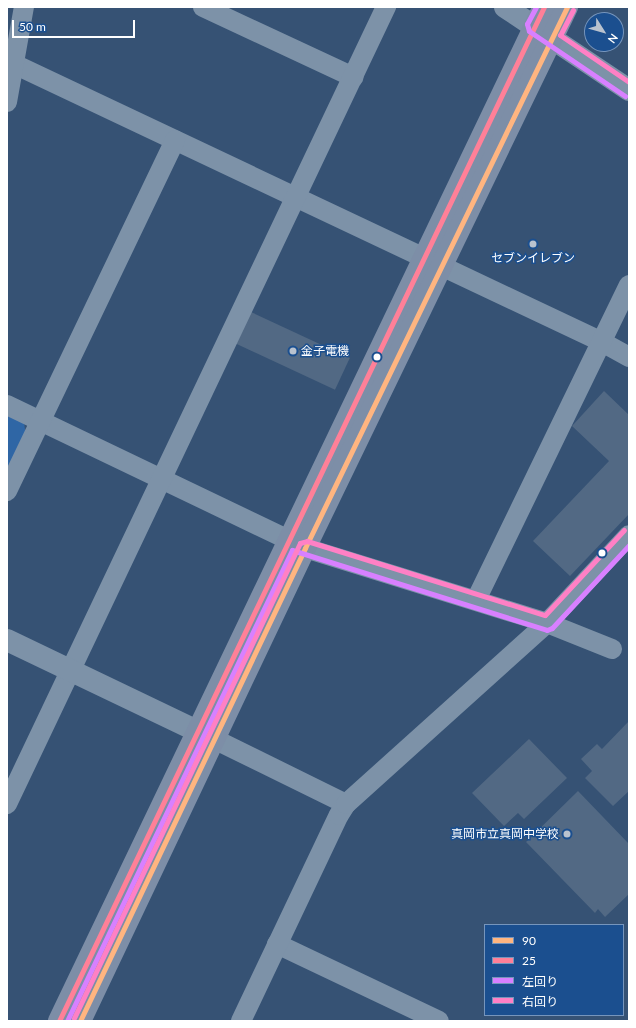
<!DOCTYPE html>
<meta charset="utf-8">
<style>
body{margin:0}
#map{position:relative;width:636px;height:1028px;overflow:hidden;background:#365274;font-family:Lato,"Noto Sans JP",sans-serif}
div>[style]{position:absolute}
.green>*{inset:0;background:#2f66a5}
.building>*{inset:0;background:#526984;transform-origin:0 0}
.minor>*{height:20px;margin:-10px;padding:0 10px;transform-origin:10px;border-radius:10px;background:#7d92a8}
.tertiary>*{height:22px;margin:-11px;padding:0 11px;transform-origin:11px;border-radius:11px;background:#7d92a8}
.primary>*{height:22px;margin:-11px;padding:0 11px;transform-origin:11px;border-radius:11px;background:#7d8ea7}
.bus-1>*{height:5px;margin:-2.5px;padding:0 2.5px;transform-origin:2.5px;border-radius:2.5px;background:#ffb580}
.bus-2>*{height:5px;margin:-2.5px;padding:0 2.5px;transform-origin:2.5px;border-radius:2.5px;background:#ff8098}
.bus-3>*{height:5px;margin:-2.5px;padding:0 2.5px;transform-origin:2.5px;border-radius:2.5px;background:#d880ff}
.bus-4>*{height:5px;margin:-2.5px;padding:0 2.5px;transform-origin:2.5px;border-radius:2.5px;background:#ff80c5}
.dots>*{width:11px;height:11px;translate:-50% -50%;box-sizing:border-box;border:2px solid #1b4f8f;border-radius:50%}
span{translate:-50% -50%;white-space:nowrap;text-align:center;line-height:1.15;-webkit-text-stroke:3px #1b4f8f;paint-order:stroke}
.poi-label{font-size:12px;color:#fff}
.left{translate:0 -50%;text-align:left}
.right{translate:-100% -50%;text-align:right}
.frame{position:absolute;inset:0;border:8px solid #fff;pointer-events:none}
.legend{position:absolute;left:484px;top:924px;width:140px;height:92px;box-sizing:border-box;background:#1b4f8f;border:1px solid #7695bc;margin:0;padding:5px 7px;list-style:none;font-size:12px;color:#fff}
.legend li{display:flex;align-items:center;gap:8px;height:20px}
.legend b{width:20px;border:1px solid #7695bc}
.north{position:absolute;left:584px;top:12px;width:40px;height:40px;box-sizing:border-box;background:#1b4f8f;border:1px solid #7695bc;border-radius:50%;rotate:127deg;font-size:11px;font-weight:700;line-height:16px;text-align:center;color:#fff}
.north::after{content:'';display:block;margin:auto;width:14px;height:18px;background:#b9c2ce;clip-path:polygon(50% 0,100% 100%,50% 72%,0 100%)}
.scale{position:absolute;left:12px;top:20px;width:123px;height:18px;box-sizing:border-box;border:2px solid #fff;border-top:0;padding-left:5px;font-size:12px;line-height:14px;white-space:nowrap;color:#fff;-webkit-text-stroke:3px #1b4f8f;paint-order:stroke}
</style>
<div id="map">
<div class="green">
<div style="clip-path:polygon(7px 414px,24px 422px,26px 438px,7px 477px)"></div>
</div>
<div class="building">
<div style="left:251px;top:312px;width:109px;height:35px;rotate:25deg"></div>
<div style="clip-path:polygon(604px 391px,629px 415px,629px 514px,570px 576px,533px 541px,609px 461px,572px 426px)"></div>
<div style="clip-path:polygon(629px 721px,629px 791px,613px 806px,585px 778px,592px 771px,581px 759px,597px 744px,602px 749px)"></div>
<div style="clip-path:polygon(529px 739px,567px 778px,524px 819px,518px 813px,504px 826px,472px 793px)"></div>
<div style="clip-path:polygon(578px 791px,629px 844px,629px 894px,605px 917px,598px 909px,595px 913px,526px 842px)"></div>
</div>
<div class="minor">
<div style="left:203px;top:7px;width:166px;rotate:25deg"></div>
<div style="left:7px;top:63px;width:7px;rotate:8deg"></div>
<div style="left:14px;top:64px;width:650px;rotate:25.3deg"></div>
<div style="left:602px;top:342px;width:31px;rotate:29deg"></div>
<div style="left:7px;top:102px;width:97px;rotate:-79.9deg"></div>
<div style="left:7px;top:405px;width:331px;rotate:25.6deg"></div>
<div style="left:305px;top:548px;width:253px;rotate:17.2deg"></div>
<div style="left:547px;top:623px;width:120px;rotate:-47deg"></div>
<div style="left:7px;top:491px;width:389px;rotate:-64.4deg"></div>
<div style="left:476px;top:600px;width:350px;rotate:-64.1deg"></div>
<div style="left:214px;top:739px;width:147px;rotate:26.2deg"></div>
<div style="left:7px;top:804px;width:883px;rotate:-64.57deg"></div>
<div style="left:277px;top:944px;width:179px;rotate:25.4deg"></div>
<div style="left:241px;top:1021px;width:228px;rotate:-64.6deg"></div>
<div style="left:339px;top:815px;width:13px;rotate:-58deg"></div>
<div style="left:346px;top:804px;width:270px;rotate:-42deg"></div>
<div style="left:547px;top:623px;width:70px;rotate:21.8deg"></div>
</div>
<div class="tertiary">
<div style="left:505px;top:7px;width:149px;rotate:33.8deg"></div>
<div style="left:7px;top:640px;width:229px;rotate:25.6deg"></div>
</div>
<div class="primary">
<div style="left:59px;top:1021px;width:1124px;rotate:-64.44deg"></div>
<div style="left:80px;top:1021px;width:524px;rotate:-64.56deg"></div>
<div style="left:305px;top:548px;width:601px;rotate:-64.16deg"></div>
</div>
<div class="bus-1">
<div style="left:80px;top:1021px;width:524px;rotate:-64.56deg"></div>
<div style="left:305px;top:548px;width:601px;rotate:-64.16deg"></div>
</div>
<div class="bus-2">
<div style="left:59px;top:1021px;width:1124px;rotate:-64.44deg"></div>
</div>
<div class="bus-3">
<div style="left:536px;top:7px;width:19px;rotate:118deg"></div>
<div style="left:527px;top:24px;width:7px;rotate:74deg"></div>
<div style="left:529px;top:31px;width:116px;rotate:34.1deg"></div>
<div style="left:67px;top:1021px;width:522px;rotate:-64.47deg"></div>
<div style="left:292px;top:550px;width:267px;rotate:17.4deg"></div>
<div style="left:547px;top:630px;width:5px;rotate:-22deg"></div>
<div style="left:552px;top:628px;width:113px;rotate:-47.1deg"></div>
</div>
<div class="bus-4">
<div style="left:573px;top:10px;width:28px;rotate:117deg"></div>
<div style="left:560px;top:35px;width:83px;rotate:34.3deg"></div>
<div style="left:74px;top:1018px;width:526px;rotate:-64.56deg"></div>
<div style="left:300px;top:543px;width:7px;rotate:-16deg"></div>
<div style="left:307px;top:541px;width:249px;rotate:17.3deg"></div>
<div style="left:545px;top:615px;width:116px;rotate:-47.1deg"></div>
</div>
<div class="dots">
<div style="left:533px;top:244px;background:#b9c2ce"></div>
<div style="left:293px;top:351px;background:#b9c2ce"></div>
<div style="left:377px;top:357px;background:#fff"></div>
<div style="left:602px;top:553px;background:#fff"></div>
<div style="left:567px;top:834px;background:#b9c2ce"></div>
</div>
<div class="poi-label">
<span style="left:533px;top:258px">セブンイレブン</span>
<span class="left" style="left:301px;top:351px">金子電機</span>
<span class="right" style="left:559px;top:834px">真岡市立真岡中学校</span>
</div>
<div class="frame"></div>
<ul class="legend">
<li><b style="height:5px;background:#ffb580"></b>90</li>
<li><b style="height:5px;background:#ff8098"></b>25</li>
<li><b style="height:5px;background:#d880ff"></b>左回り</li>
<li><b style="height:5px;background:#ff80c5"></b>右回り</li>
</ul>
<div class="north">N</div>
<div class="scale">50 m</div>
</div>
